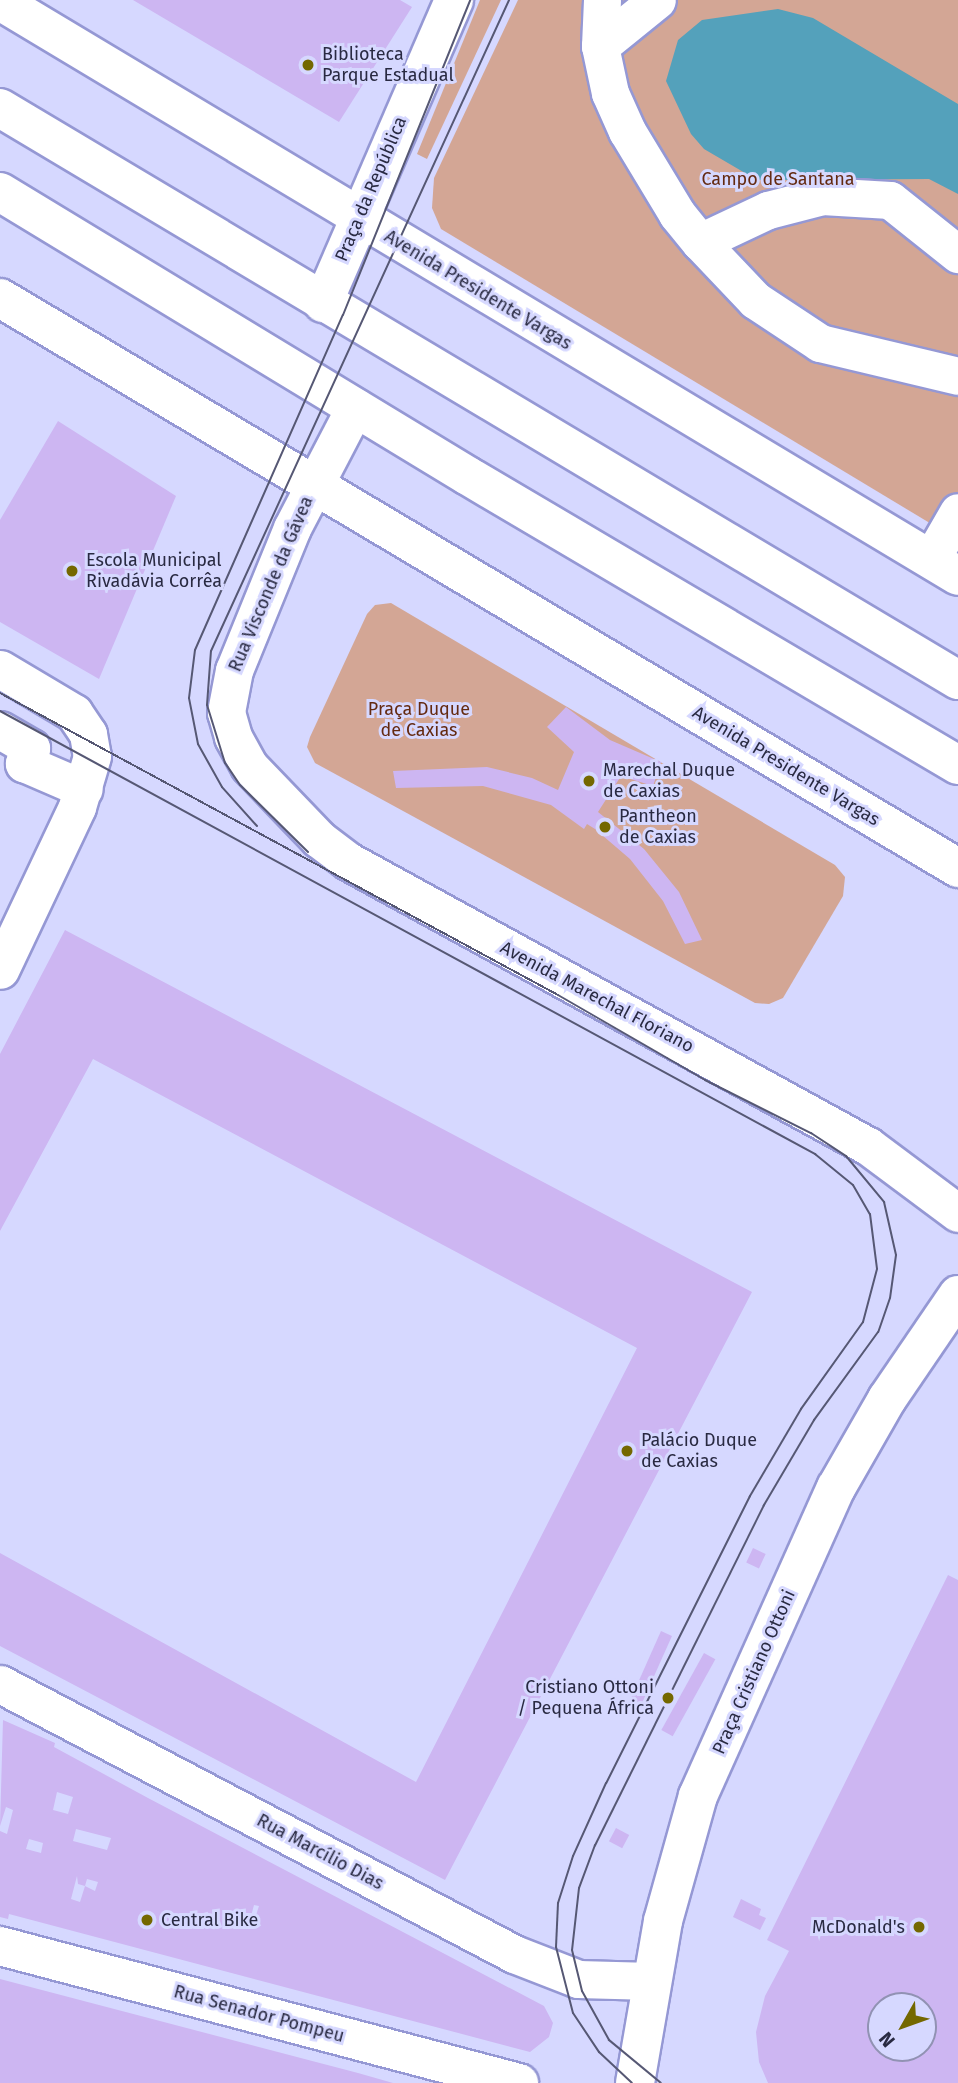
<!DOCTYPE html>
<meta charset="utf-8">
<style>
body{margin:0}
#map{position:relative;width:958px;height:2083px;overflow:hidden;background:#d6d8ff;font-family:"Fira Sans",sans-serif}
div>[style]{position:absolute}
.green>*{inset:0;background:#d3a695}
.water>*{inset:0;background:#54a1bb}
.building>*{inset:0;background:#cdb6f2;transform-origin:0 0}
.roads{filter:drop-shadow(2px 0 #9598d4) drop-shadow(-2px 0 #9598d4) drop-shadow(0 2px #9598d4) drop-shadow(0 -2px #9598d4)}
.street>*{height:37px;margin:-18.5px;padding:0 18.5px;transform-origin:18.5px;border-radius:18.5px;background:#fff}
.secondary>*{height:38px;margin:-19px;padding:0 19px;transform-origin:19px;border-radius:19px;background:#fff}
.primary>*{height:38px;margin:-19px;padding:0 19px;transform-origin:19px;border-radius:19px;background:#fff}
.tram>*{height:2px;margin:-1px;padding:0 1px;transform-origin:1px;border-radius:1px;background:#565874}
.dots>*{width:19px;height:19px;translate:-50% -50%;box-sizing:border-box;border:4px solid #d6d8ff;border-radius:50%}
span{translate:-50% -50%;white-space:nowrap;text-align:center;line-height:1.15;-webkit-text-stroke:6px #d6d8ff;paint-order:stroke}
.poi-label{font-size:18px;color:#292a42}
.left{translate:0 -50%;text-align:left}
.right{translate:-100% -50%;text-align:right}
.park-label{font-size:18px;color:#642a11}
.street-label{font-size:18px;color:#292a42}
.north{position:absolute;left:867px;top:1992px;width:70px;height:70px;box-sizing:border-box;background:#d6d8ff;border:2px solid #9192b3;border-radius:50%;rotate:230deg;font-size:19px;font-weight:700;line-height:28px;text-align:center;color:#292a42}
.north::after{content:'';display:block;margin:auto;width:24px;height:32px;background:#746800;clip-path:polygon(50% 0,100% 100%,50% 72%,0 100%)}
</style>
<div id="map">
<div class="green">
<div style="clip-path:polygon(480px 0,501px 0,427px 159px,417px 154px)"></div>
<div style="clip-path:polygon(518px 0,958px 0,958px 540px,441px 229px,432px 208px,434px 178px)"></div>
<div style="clip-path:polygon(391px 603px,835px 865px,845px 877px,843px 896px,783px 998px,769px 1004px,755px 1003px,315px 763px,307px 747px,310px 737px,367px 614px,375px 605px)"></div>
</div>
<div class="water">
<div style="clip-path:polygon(778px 9px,813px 18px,958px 104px,958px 194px,929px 179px,757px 180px,704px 149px,691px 134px,666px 81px,678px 40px,702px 20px)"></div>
</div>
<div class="building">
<div style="clip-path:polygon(133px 0,400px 0,412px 7px,339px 122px)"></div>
<div style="clip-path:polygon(58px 421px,176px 496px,99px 679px,0 622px,0 520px)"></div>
<div style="clip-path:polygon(566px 707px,610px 740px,661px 762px,653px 786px,621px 776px,598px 812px,644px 849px,679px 892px,702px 940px,685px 944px,663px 901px,630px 859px,595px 829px,587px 824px,584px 829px,551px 805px,483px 786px,396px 788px,393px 771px,487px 767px,532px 778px,558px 790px,574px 752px,547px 727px)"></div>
<div style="clip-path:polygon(65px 930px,752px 1292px,445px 1880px,0 1646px,0 1553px,416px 1782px,637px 1348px,93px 1059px,0 1231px,0 1054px)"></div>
<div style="left:753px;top:1548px;width:14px;height:16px;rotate:25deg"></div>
<div style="clip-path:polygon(evenodd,948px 1575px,958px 1580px,958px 2083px,768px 2083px,759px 2062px,756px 2032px,765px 1996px,789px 1951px,767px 1940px,948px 1575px,881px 2006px,923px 2006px,923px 2048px,881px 2048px,881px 2006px)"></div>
<div style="left:661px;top:1631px;width:12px;height:87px;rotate:24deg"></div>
<div style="left:704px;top:1653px;width:13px;height:88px;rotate:29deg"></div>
<div style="clip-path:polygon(evenodd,3px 1720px,55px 1743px,54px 1747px,148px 1798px,544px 2006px,553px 2023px,549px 2037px,530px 2052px,9px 1914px,8px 1919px,0 1917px,0 1831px,7px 1834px,13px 1810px,6px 1807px,0 1826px,3px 1720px,57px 1792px,73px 1797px,68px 1814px,53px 1810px,57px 1792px,3px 1720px,76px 1829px,111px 1838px,107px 1850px,73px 1841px,76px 1829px,3px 1720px,29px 1839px,43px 1843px,41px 1853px,26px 1849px,29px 1839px,3px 1720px,77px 1876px,78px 1884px,85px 1886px,87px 1879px,98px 1882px,95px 1891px,85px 1886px,80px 1902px,71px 1899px,77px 1876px,3px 1720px,254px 1905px,259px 1906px,254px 1921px,250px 1920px,254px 1905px)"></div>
<div style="left:616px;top:1828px;width:15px;height:15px;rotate:28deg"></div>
<div style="clip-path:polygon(741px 1899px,761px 1909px,759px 1915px,766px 1918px,760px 1930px,733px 1917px)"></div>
<div style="clip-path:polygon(0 1979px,358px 2073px,393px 2083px,0 2083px)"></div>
</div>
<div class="roads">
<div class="street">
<div style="left:602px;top:0;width:46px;rotate:92.5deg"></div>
<div style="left:600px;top:46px;width:48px;rotate:78deg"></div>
<div style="left:610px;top:93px;width:42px;rotate:65.9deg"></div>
<div style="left:627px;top:131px;width:97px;rotate:58.9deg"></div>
<div style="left:677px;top:214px;width:36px;rotate:51deg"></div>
<div style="left:700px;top:242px;width:80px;rotate:46.5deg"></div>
<div style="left:755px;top:300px;width:78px;rotate:33.5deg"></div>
<div style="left:820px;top:343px;width:142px;rotate:13.4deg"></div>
<div style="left:600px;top:46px;width:73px;rotate:-38.9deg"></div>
<div style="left:700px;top:242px;width:75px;rotate:-25.2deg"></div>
<div style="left:768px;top:210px;width:56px;rotate:-14.5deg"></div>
<div style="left:822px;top:196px;width:68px;rotate:3.4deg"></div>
<div style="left:890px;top:200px;width:87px;rotate:38.5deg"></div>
<div style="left:355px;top:407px;width:136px;rotate:117.5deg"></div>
<div style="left:292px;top:528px;width:153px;rotate:112.2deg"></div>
<div style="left:234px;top:670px;width:43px;rotate:100.8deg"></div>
<div style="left:226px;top:712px;width:26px;rotate:74deg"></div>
<div style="left:233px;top:737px;width:33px;rotate:61deg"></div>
<div style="left:249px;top:766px;width:101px;rotate:46.2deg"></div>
<div style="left:319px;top:839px;width:36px;rotate:37deg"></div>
<div style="left:348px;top:861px;width:593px;rotate:28.73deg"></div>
<div style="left:868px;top:1146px;width:112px;rotate:36.7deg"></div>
<div style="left:931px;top:559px;width:54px;rotate:-60.1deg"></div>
<div style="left:0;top:669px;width:86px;rotate:30.7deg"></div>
<div style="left:74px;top:713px;width:25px;rotate:56deg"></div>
<div style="left:88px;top:734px;width:22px;rotate:80deg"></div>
<div style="left:92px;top:756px;width:53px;rotate:106.4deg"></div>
<div style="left:77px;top:807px;width:180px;rotate:115.3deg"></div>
<div style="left:0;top:730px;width:36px;rotate:30deg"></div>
<div style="left:31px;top:748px;width:17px;rotate:115deg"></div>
<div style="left:24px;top:763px;width:65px;rotate:23.4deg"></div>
<div style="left:0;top:1684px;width:581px;rotate:27.71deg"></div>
<div style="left:514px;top:1954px;width:69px;rotate:21.3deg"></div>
<div style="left:578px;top:1979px;width:74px;rotate:1.5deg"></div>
</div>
<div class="secondary">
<div style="left:0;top:1px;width:1117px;rotate:30.97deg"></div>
<div style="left:0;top:298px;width:1115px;rotate:30.75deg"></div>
<div style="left:323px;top:303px;width:330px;rotate:-66.6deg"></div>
<div style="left:0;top:1946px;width:537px;rotate:14.79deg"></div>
<div style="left:635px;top:2083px;width:164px;rotate:-80.2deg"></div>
<div style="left:663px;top:1921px;width:130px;rotate:-74.4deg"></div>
<div style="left:698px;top:1796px;width:338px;rotate:-65.9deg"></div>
<div style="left:836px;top:1488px;width:103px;rotate:-60.2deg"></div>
<div style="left:887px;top:1399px;width:126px;rotate:-55.7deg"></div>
</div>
<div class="primary">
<div style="left:0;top:108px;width:1116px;rotate:30.84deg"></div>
<div style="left:0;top:192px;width:547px;rotate:31.25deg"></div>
<div style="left:468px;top:476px;width:569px;rotate:30.53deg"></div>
</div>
</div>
<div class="tram">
<div style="left:0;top:693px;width:634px;rotate:28.42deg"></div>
<div style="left:558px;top:995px;width:170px;rotate:30deg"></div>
<div style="left:705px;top:1080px;width:119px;rotate:26.6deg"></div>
<div style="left:811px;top:1133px;width:42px;rotate:33.3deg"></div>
<div style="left:846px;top:1156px;width:60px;rotate:50.4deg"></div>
<div style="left:884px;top:1202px;width:54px;rotate:77.2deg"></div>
<div style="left:896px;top:1255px;width:43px;rotate:97.9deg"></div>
<div style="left:890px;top:1298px;width:36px;rotate:109deg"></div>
<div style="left:878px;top:1332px;width:109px;rotate:126deg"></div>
<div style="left:814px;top:1420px;width:99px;rotate:120.5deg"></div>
<div style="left:764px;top:1505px;width:380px;rotate:116.4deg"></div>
<div style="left:595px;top:1845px;width:46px;rotate:110.4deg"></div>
<div style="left:579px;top:1888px;width:62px;rotate:96.4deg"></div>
<div style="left:572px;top:1950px;width:42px;rotate:76.3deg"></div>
<div style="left:582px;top:1991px;width:56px;rotate:61.1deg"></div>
<div style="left:609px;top:2040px;width:67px;rotate:39.6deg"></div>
<div style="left:0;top:711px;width:928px;rotate:28.53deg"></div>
<div style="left:815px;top:1154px;width:49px;rotate:39.2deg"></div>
<div style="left:853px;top:1185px;width:34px;rotate:60deg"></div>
<div style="left:870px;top:1214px;width:55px;rotate:82.7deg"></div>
<div style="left:877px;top:1269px;width:55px;rotate:104.8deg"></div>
<div style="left:863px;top:1322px;width:107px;rotate:125.5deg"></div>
<div style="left:801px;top:1409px;width:101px;rotate:120.4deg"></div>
<div style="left:750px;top:1496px;width:321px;rotate:116.6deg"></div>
<div style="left:606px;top:1783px;width:80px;rotate:114.3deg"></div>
<div style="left:573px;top:1856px;width:49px;rotate:107.7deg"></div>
<div style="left:558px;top:1903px;width:44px;rotate:92.6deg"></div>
<div style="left:556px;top:1947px;width:68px;rotate:75.6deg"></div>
<div style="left:573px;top:2013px;width:47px;rotate:56.3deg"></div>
<div style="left:599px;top:2052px;width:45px;rotate:43.2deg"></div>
<div style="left:257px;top:826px;width:52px;rotate:-131.9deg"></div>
<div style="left:222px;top:787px;width:49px;rotate:-119.2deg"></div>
<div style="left:198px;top:744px;width:47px;rotate:-101.1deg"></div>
<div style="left:189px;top:698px;width:48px;rotate:-82.9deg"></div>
<div style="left:195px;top:650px;width:366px;rotate:-66.2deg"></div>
<div style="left:343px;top:315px;width:340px;rotate:-68deg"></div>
<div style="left:308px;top:852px;width:95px;rotate:-135.4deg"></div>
<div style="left:240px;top:785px;width:27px;rotate:-124deg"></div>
<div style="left:225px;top:763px;width:61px;rotate:-107.2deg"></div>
<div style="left:207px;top:705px;width:54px;rotate:-85.8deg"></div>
<div style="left:211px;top:651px;width:716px;rotate:-65.4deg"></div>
</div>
<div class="dots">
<div style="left:308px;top:65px;background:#746800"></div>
<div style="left:72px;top:571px;background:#746800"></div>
<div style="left:589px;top:781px;background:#746800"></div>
<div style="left:605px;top:827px;background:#746800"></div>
<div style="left:627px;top:1451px;background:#746800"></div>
<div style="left:668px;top:1698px;background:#746800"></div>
<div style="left:147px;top:1920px;background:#746800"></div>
<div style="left:919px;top:1927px;background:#746800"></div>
</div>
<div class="poi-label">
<span class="left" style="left:322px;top:65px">Biblioteca<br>Parque Estadual</span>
<span class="left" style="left:86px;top:571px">Escola Municipal<br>Rivadávia Corrêa</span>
<span class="left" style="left:603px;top:781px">Marechal Duque<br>de Caxias</span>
<span class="left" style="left:619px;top:827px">Pantheon<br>de Caxias</span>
<span class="left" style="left:641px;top:1451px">Palácio Duque<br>de Caxias</span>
<span class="right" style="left:654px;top:1698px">Cristiano Ottoni<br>/ Pequena África</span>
<span class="left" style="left:161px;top:1920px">Central Bike</span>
<span class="right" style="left:905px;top:1927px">McDonald's</span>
</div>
<div class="park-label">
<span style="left:778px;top:179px">Campo de Santana</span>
<span style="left:419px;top:720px">Praça Duque<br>de Caxias</span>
</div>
<div class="street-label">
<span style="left:371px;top:189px;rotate:-67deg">Praça da República</span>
<span style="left:478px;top:290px;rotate:31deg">Avenida Presidente Vargas</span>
<span style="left:271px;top:584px;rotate:-67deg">Rua Visconde da Gávea</span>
<span style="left:786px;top:766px;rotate:31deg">Avenida Presidente Vargas</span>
<span style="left:597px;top:997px;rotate:28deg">Avenida Marechal Floriano</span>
<span style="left:754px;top:1672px;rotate:-66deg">Praça Cristiano Ottoni</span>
<span style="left:320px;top:1852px;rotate:28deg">Rua Marcílio Dias</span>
<span style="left:259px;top:2014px;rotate:15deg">Rua Senador Pompeu</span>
</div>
<div class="north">N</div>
</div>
